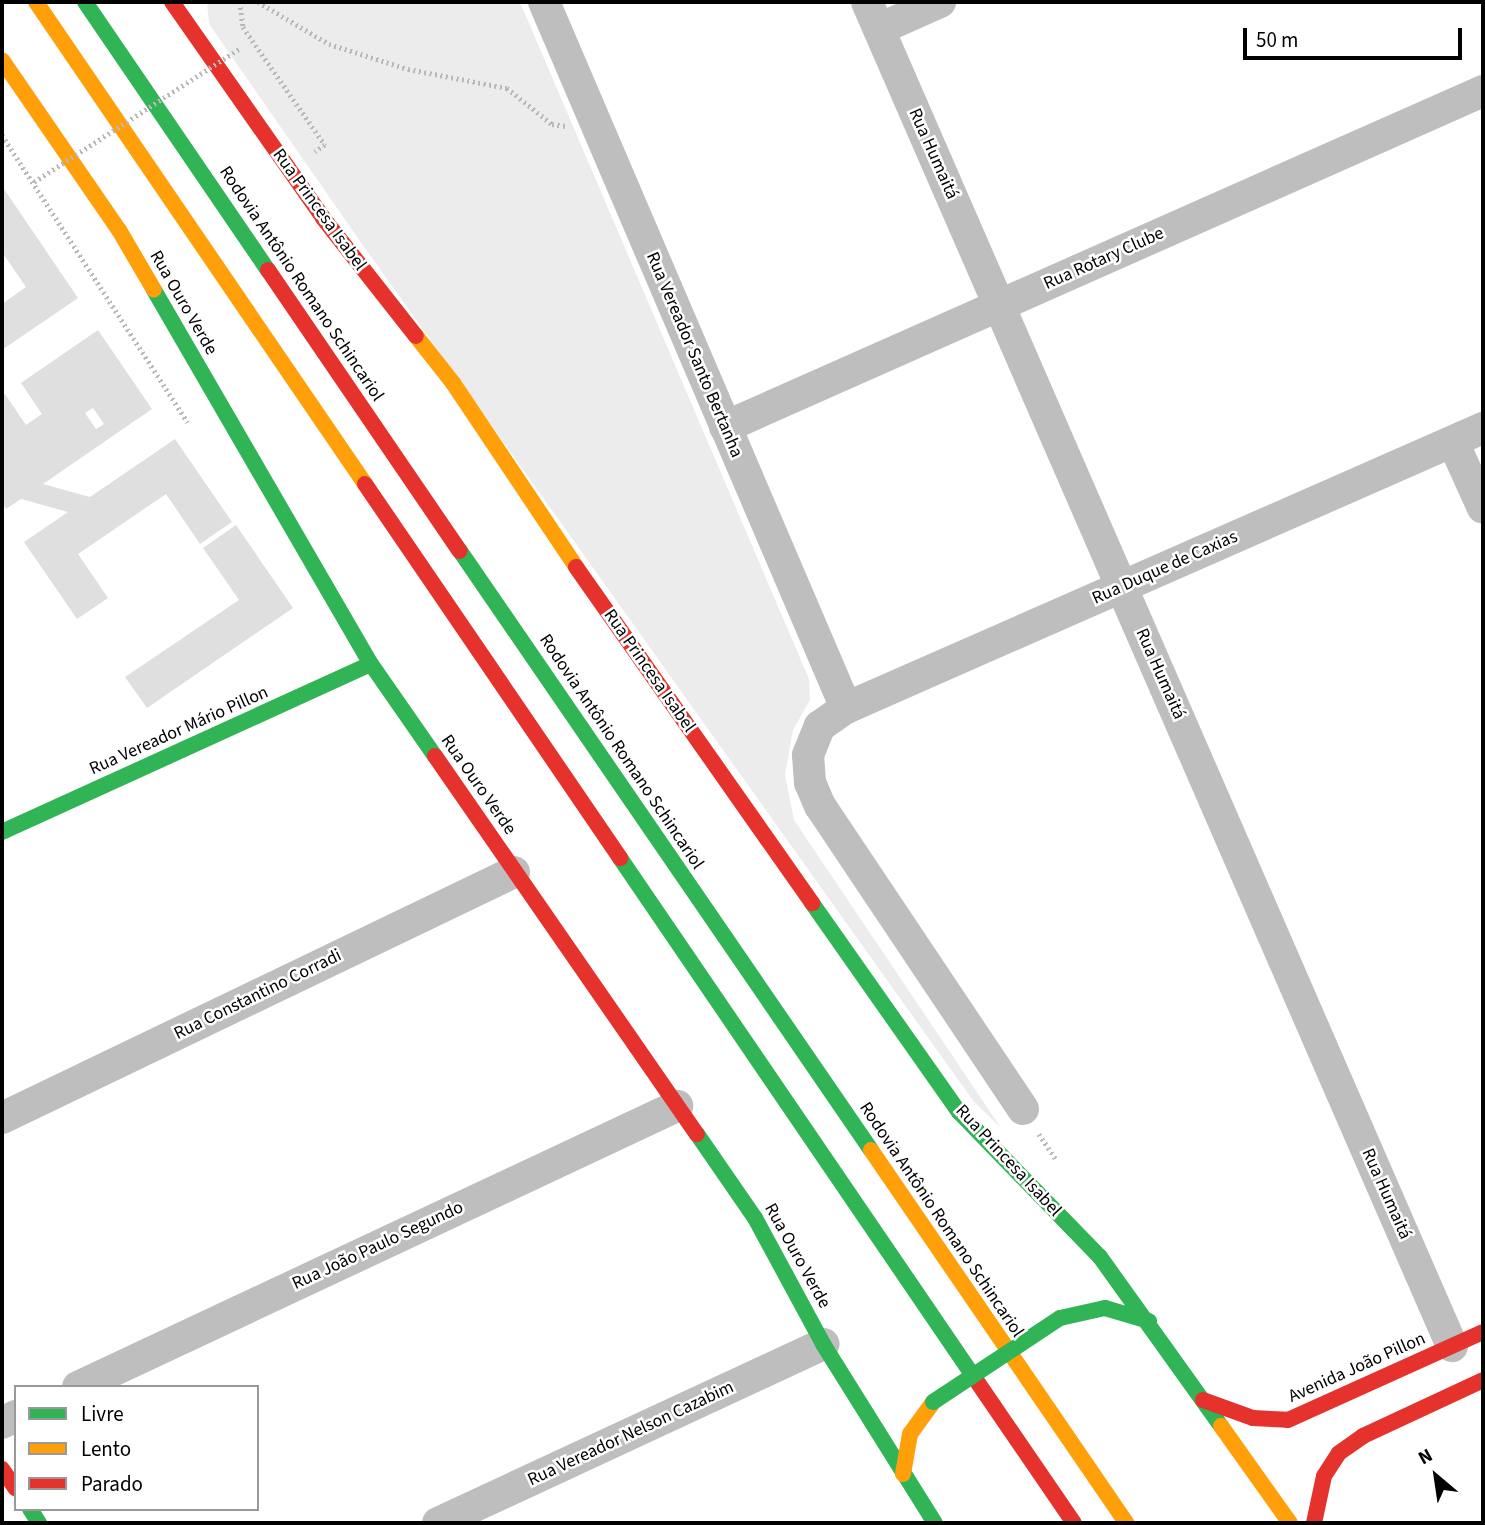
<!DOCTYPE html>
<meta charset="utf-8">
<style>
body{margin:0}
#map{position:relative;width:1485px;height:1525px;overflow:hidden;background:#fff;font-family:"Source Sans 3",sans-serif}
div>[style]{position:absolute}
.green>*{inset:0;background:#ececec}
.building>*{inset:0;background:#dfdfdf}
.path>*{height:4.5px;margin-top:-2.25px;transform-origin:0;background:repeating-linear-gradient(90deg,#b9b9b9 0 2px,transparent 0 5.5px)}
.street>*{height:32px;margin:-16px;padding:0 16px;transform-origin:16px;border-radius:16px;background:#bebebe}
.fast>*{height:16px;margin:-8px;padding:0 8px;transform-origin:8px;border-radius:8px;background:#30b455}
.slow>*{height:16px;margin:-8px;padding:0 8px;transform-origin:8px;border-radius:8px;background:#ff9f0a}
.jam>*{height:16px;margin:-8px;padding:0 8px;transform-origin:8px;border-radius:8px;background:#e5322d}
.path-bridge>*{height:4.5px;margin-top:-2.25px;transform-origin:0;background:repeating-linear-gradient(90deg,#b9b9b9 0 2px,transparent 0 5.5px)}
.fast-bridge>*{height:16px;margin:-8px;padding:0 8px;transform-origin:8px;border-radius:8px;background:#30b455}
span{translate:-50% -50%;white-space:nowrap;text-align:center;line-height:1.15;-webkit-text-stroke:5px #fff;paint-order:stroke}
.street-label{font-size:18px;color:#000}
.frame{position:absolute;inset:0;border:4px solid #000;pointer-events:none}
.legend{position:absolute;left:14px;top:1385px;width:245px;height:126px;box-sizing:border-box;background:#fff;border:2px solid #999;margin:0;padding:9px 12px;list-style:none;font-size:21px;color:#000}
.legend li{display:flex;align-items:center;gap:14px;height:35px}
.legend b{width:35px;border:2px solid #999}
.north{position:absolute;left:1401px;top:1441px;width:70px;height:70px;-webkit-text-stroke:5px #fff;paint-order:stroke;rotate:331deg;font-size:19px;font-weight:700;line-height:28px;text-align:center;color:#000}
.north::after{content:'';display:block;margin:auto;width:24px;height:32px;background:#000;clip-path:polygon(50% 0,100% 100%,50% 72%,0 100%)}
.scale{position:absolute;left:1243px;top:28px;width:219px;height:32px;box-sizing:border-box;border:4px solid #000;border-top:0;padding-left:9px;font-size:21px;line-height:24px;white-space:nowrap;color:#000;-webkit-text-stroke:5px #fff;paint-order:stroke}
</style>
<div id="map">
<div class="green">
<div style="clip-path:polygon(207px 2px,520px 2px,809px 679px,810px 700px,793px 730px,785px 775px,794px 820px,1001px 1128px,974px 1102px,362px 244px,209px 24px)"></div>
</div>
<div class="building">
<div style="clip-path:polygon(2px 186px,78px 298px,2px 350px,2px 304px,26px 287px,2px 252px)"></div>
<div style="clip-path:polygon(evenodd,98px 330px,152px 409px,43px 484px,90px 497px,175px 439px,232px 522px,200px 544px,166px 494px,78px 554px,108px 598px,77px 619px,24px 542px,68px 512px,21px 499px,6px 509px,2px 502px,2px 396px,5px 394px,26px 425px,42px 414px,21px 383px,98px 330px,93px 408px,104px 424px,96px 429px,85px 413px,93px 408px)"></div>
<div style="clip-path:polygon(236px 525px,293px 608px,147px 708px,125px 677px,239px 600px,203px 548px)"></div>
</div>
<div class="path">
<div style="left:240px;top:2px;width:25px;rotate:83deg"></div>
<div style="left:243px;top:27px;width:144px;rotate:55.2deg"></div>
<div style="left:325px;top:145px;width:12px;rotate:145deg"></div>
<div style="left:258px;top:2px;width:82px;rotate:30.6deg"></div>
<div style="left:329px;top:44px;width:83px;rotate:17.6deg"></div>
<div style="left:408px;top:69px;width:101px;rotate:10.9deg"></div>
<div style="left:507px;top:88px;width:58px;rotate:38.7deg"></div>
<div style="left:552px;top:124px;width:14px;rotate:8deg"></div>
<div style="left:2px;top:135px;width:342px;rotate:57.1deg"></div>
<div style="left:1039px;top:1134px;width:32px;rotate:56deg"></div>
</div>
<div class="street">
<div style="left:544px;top:2px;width:768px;rotate:66.84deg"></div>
<div style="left:867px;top:2px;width:1466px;rotate:66.48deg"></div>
<div style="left:879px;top:29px;width:67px;rotate:-23.9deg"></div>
<div style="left:725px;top:427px;width:829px;rotate:-23.91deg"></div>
<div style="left:1453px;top:442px;width:72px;rotate:65.6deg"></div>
<div style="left:1023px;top:1109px;width:365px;rotate:-123.8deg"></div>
<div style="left:820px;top:806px;width:25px;rotate:-113deg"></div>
<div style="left:810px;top:783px;width:28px;rotate:-94deg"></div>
<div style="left:808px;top:755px;width:31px;rotate:-68deg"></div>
<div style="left:820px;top:726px;width:32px;rotate:-35deg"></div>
<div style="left:846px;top:708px;width:696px;rotate:-23.73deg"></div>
<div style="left:2px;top:1118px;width:568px;rotate:-25.66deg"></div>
<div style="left:78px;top:1387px;width:662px;rotate:-25.13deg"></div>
<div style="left:2px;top:1423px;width:16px;rotate:-27deg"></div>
<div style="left:438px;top:1523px;width:425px;rotate:-24.9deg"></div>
</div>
<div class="fast">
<div style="left:85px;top:2px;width:325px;rotate:55.7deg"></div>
<div style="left:154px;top:290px;width:432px;rotate:59.9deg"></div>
<div style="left:371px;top:664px;width:112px;rotate:55.2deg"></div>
<div style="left:460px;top:551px;width:726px;rotate:55.54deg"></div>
<div style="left:2px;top:832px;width:405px;rotate:-24.5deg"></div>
<div style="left:620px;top:858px;width:632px;rotate:55.71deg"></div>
<div style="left:812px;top:903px;width:256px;rotate:54.9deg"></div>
<div style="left:959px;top:1112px;width:202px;rotate:45.8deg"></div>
<div style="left:1100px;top:1257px;width:208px;rotate:54.4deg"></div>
<div style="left:697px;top:1134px;width:102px;rotate:55.4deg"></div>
<div style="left:755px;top:1218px;width:143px;rotate:61.6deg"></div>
<div style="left:823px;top:1344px;width:211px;rotate:58deg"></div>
<div style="left:1060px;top:1318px;width:46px;rotate:-12.5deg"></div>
<div style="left:1105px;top:1308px;width:46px;rotate:16.5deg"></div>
<div style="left:30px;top:1509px;width:17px;rotate:57deg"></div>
</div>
<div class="slow">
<div style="left:36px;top:2px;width:584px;rotate:55.68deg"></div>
<div style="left:2px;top:60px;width:206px;rotate:55.5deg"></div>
<div style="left:119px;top:230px;width:69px;rotate:59.7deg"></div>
<div style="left:416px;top:336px;width:60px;rotate:51.8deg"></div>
<div style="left:453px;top:383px;width:221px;rotate:56.2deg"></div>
<div style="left:871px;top:1150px;width:452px;rotate:55.6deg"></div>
<div style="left:1221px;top:1426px;width:119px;rotate:54.6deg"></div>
<div style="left:903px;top:1474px;width:41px;rotate:-80.1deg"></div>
<div style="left:910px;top:1434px;width:39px;rotate:-54deg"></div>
</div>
<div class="jam">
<div style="left:172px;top:2px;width:264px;rotate:55deg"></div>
<div style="left:323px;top:218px;width:150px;rotate:51.8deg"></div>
<div style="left:268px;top:270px;width:340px;rotate:55.7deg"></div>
<div style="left:365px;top:484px;width:453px;rotate:55.7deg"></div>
<div style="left:576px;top:567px;width:411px;rotate:54.9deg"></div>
<div style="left:435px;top:756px;width:460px;rotate:55.3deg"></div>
<div style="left:976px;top:1380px;width:173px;rotate:55.6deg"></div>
<div style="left:1203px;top:1400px;width:53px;rotate:19.8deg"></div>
<div style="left:1253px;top:1418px;width:35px;rotate:3deg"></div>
<div style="left:1288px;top:1420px;width:214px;rotate:-24.3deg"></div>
<div style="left:2px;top:1469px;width:24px;rotate:55deg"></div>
<div style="left:1314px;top:1523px;width:48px;rotate:-78deg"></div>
<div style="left:1324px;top:1476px;width:27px;rotate:-57deg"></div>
<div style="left:1339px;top:1453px;width:29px;rotate:-35deg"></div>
<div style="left:1363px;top:1436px;width:132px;rotate:-25deg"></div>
</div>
<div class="path-bridge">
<div style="left:34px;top:182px;width:246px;rotate:-33deg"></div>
</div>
<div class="fast-bridge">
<div style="left:933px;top:1402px;width:152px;rotate:-33.5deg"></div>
</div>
<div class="street-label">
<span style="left:933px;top:154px;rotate:66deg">Rua Humaitá</span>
<span style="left:319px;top:210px;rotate:54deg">Rua Princesa Isabel</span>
<span style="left:1104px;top:259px;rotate:-24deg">Rua Rotary Clube</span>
<span style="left:301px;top:284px;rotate:56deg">Rodovia Antônio Romano Schincariol</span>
<span style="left:183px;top:303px;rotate:60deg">Rua Ouro Verde</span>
<span style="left:694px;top:355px;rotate:67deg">Rua Vereador Santo Bertanha</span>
<span style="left:1165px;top:568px;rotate:-24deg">Rua Duque de Caxias</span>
<span style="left:649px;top:671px;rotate:55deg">Rua Princesa Isabel</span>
<span style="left:1160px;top:674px;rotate:66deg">Rua Humaitá</span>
<span style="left:179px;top:731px;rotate:-24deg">Rua Vereador Mário Pillon</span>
<span style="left:621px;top:752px;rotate:56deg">Rodovia Antônio Romano Schincariol</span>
<span style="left:478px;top:785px;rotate:55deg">Rua Ouro Verde</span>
<span style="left:258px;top:995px;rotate:-26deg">Rua Constantino Corradi</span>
<span style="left:1008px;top:1161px;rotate:47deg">Rua Princesa Isabel</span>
<span style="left:1386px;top:1194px;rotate:66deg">Rua Humaitá</span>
<span style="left:941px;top:1220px;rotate:56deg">Rodovia Antônio Romano Schincariol</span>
<span style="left:378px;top:1246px;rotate:-25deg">Rua João Paulo Segundo</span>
<span style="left:797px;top:1256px;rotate:61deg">Rua Ouro Verde</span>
<span style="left:1357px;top:1368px;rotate:-24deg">Avenida João Pillon</span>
<span style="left:631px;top:1434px;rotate:-25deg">Rua Vereador Nelson Cazabim</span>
</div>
<div class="frame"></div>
<ul class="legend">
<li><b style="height:9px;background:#30b455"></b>Livre</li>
<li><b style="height:9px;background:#ff9f0a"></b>Lento</li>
<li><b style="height:9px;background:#e5322d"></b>Parado</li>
</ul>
<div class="north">N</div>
<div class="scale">50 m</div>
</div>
